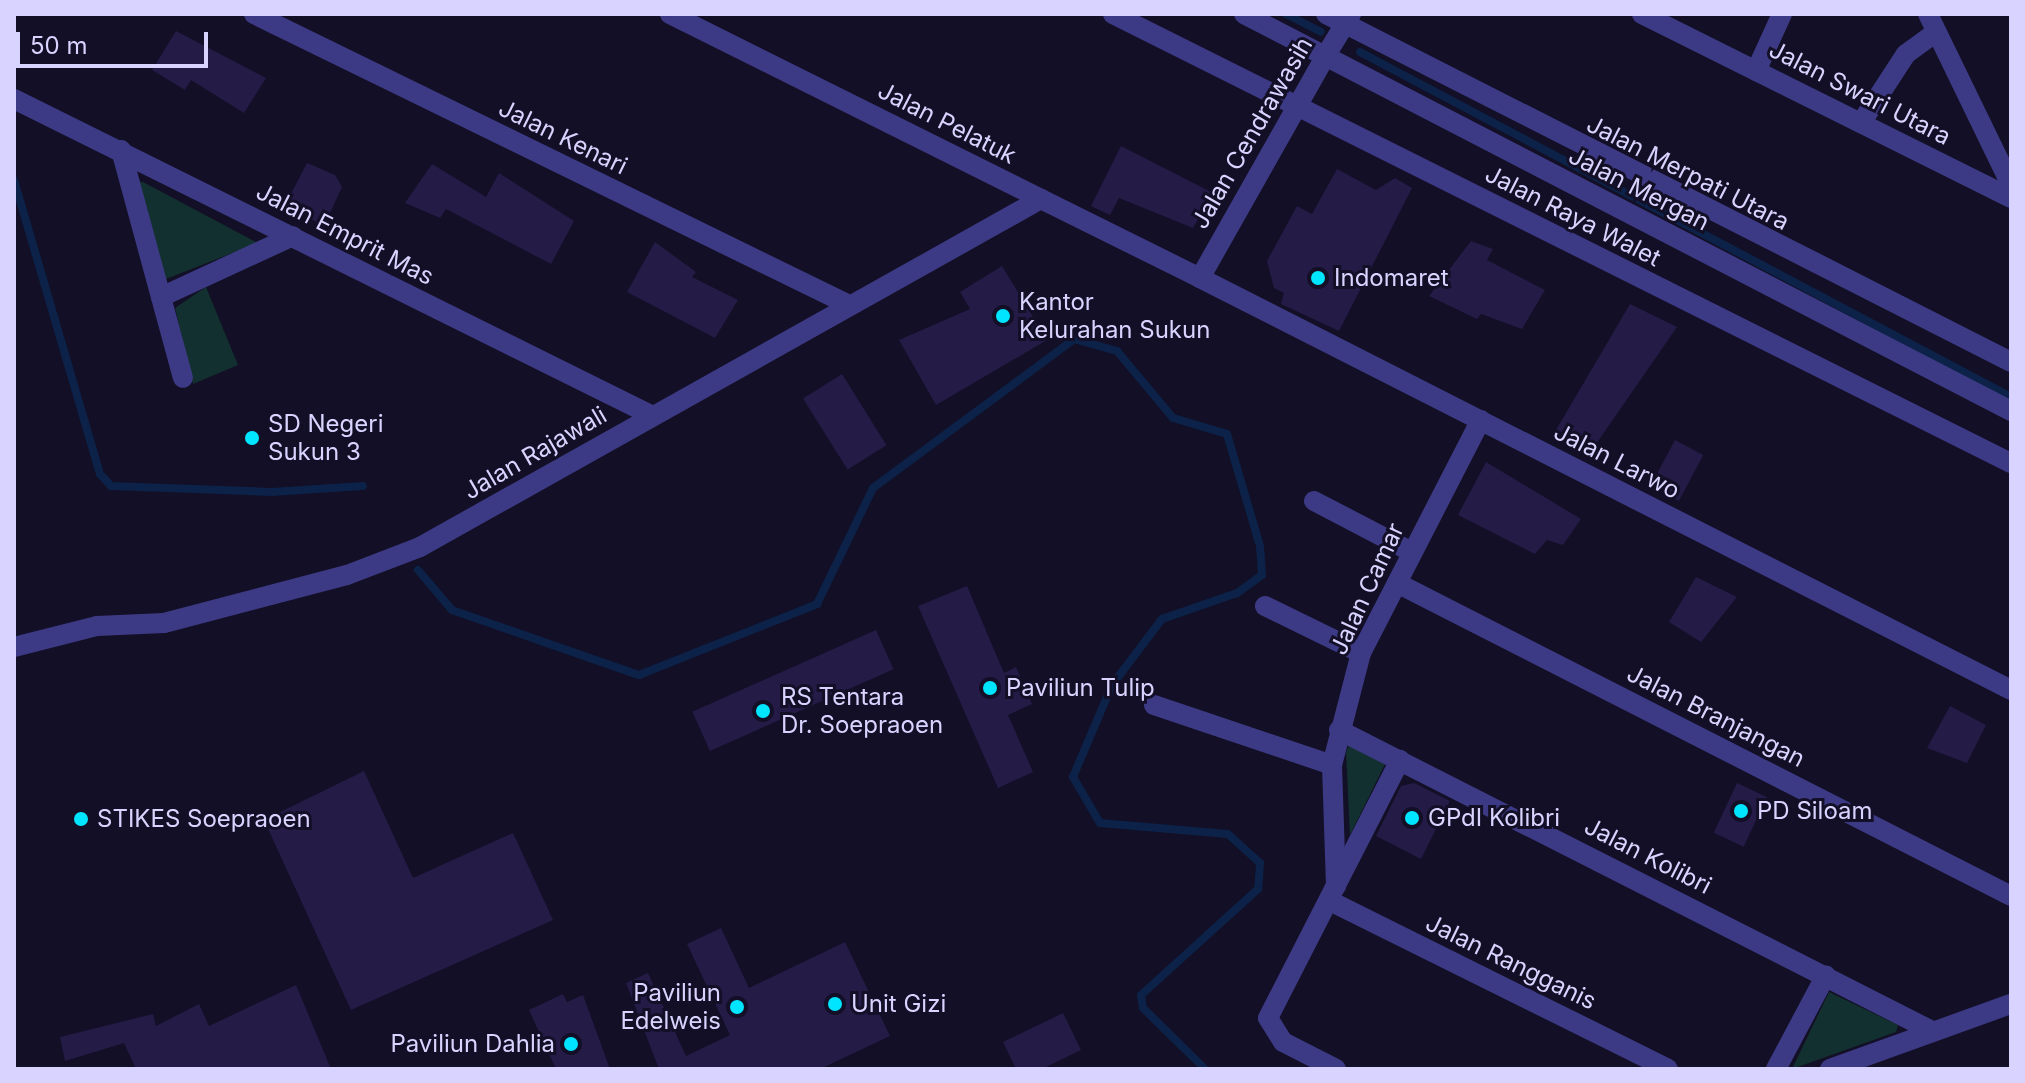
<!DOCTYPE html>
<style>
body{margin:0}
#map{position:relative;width:2025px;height:1083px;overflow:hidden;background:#130f26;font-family:Inter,sans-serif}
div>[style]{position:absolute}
.green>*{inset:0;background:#12302f}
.stream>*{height:8px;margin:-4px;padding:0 4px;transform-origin:4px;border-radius:4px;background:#0c2248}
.building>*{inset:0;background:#241b47;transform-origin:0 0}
.minor>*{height:20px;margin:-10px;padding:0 10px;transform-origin:10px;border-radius:10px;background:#3d3a85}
.tertiary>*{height:20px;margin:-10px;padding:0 10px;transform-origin:10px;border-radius:10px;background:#3d3a85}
.dots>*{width:22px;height:22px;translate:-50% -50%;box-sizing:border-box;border:4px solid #130f26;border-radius:50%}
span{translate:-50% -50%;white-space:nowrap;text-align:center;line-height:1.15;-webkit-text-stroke:6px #130f26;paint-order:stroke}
.street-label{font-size:24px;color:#d9d4ff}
.poi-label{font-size:24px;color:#d9d4ff}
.left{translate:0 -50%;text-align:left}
.right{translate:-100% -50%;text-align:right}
.frame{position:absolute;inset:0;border:16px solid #d9d4ff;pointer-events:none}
.scale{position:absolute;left:16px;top:32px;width:192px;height:36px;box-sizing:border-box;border:4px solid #d9d4ff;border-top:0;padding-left:10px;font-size:24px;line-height:28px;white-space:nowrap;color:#d9d4ff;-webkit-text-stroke:6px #130f26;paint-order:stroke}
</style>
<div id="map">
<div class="green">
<div style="clip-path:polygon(139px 182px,143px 182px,258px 243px,166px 279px)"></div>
<div style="clip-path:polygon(206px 287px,238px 365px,193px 384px,175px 308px)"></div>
<div style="clip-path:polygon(1349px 745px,1385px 764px,1350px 835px,1346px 752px)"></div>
<div style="clip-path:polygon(1829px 992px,1898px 1025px,1896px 1032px,1792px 1069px)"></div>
</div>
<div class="stream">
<div style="left:1286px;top:14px;width:39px;rotate:27deg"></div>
<div style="left:1360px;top:52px;width:737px;rotate:27.92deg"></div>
<div style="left:14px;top:180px;width:306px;rotate:73.7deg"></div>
<div style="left:100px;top:474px;width:16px;rotate:47deg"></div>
<div style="left:111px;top:486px;width:161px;rotate:2.1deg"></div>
<div style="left:272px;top:492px;width:91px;rotate:-3.8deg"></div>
<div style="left:418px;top:570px;width:52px;rotate:49.6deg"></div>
<div style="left:452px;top:610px;width:198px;rotate:19.2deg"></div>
<div style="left:639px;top:675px;width:192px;rotate:-21.7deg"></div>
<div style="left:817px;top:604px;width:129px;rotate:-64.2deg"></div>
<div style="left:873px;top:488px;width:250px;rotate:-36.5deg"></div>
<div style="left:1074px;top:339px;width:45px;rotate:15.6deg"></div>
<div style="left:1117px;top:351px;width:87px;rotate:50.1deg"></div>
<div style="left:1173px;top:418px;width:56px;rotate:16.5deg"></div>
<div style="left:1227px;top:434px;width:117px;rotate:73.6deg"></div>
<div style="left:1260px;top:546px;width:29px;rotate:86deg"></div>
<div style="left:1262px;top:575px;width:31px;rotate:144deg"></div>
<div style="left:1237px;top:593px;width:79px;rotate:160.9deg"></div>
<div style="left:1162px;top:619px;width:83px;rotate:127.1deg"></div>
<div style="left:1112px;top:685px;width:100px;rotate:113deg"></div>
<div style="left:1073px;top:777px;width:53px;rotate:59.6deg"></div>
<div style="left:1100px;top:823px;width:128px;rotate:4.9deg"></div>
<div style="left:1228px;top:834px;width:43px;rotate:42.2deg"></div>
<div style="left:1260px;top:863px;width:26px;rotate:94deg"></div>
<div style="left:1258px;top:889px;width:158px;rotate:137.8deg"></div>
<div style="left:1141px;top:995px;width:13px;rotate:81deg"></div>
<div style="left:1143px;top:1008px;width:87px;rotate:44.5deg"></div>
</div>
<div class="building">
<div style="clip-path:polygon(176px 31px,266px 78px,244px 113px,191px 80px,185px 90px,152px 70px)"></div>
<div style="clip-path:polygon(1121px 146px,1213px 193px,1193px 228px,1119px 198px,1110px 215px,1091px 206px)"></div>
<div style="clip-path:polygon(307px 163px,335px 175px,342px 187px,324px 226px,285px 205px)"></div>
<div style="clip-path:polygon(432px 164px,486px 197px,499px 173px,574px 221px,551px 264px,446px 209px,440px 218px,405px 203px)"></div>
<div style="clip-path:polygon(1337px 169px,1376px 190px,1395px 178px,1412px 188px,1339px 331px,1281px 304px,1284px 293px,1274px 288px,1267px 261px,1297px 206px,1312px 214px)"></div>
<div style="clip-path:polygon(1471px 241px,1493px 249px,1487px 260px,1545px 290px,1522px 329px,1481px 314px,1477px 319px,1429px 296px)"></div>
<div style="clip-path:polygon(655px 242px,696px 272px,692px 277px,738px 300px,715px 338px,627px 292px)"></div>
<div style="clip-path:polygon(1002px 266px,1047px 340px,936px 405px,899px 340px,970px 309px,960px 292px)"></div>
<div style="clip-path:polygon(1630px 304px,1677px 327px,1594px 447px,1556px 430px)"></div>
<div style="left:842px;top:374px;width:84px;height:46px;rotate:58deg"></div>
<div style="left:1675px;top:440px;width:32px;height:52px;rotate:28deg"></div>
<div style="clip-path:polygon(1486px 462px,1581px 519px,1563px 545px,1547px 540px,1535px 554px,1458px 515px)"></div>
<div style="clip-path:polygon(1696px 577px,1737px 597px,1701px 642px,1669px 622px)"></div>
<div style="clip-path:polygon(967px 586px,1004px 673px,1016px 667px,1032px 704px,1008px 715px,1033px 772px,998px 788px,918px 606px)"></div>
<div style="left:876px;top:630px;width:43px;height:201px;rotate:66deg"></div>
<div style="clip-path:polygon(1950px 706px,1986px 725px,1967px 763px,1927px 748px)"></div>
<div style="clip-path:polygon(364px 771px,413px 878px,513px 833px,553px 920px,351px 1010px,264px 820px)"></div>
<div style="clip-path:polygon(1414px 783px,1450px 801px,1421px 859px,1376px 836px,1401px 786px)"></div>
<div style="left:1737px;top:783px;width:33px;height:55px;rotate:25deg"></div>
<div style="clip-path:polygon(721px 928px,749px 988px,845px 942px,890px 1036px,820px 1069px,659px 1069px,626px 983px,648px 973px,686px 1056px,730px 1035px,687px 944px)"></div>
<div style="clip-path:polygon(296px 985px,331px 1069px,136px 1069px,124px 1043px,65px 1061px,60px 1037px,153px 1014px,156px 1026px,199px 1004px,209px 1026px)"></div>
<div style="clip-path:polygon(563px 994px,567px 1002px,583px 995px,610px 1069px,556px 1069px,529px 1010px)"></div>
<div style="clip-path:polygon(1063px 1013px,1081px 1050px,1042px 1069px,1016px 1069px,1003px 1042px)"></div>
</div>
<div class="minor">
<div style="left:254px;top:14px;width:662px;rotate:26.06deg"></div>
<div style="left:670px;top:14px;width:415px;rotate:26.5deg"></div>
<div style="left:1113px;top:14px;width:1004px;rotate:26.57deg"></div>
<div style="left:1326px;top:14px;width:768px;rotate:26.93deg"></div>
<div style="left:1642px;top:14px;width:412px;rotate:26.5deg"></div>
<div style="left:1928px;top:14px;width:190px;rotate:64.1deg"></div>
<div style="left:1326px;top:55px;width:48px;rotate:-58.6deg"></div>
<div style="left:1756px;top:71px;width:63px;rotate:-65.5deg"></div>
<div style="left:14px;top:99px;width:713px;rotate:26.39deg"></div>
<div style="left:1861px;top:123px;width:82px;rotate:-56.9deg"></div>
<div style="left:1906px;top:54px;width:37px;rotate:-36deg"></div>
<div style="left:121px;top:150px;width:236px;rotate:74.8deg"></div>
<div style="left:1200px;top:278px;width:910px;rotate:26.93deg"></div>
<div style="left:161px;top:297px;width:145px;rotate:-24.8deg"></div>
<div style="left:1314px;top:501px;width:110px;rotate:27.5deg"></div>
<div style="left:1397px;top:583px;width:689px;rotate:27.01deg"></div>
<div style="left:1265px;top:606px;width:107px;rotate:26.1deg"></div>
<div style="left:1154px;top:705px;width:188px;rotate:18.6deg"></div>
<div style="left:1339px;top:730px;width:665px;rotate:26.91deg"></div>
<div style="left:1336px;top:886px;width:121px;rotate:-91.9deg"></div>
<div style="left:1332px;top:765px;width:116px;rotate:-75.5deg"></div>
<div style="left:1361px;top:653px;width:262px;rotate:-62.8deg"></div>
<div style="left:1330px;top:901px;width:377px;rotate:26.4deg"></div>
<div style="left:1336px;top:1069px;width:59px;rotate:-153deg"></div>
<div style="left:1283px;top:1042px;width:28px;rotate:-122deg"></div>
<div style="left:1268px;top:1018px;width:290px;rotate:-62.9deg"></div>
<div style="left:1776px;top:1069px;width:106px;rotate:-62deg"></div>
<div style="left:1830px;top:1069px;width:192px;rotate:-19.8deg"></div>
</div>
<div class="tertiary">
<div style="left:1244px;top:14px;width:864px;rotate:27.37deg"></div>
<div style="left:14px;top:647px;width:86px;rotate:-14.2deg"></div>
<div style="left:97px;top:626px;width:67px;rotate:-2.6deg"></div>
<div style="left:164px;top:623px;width:189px;rotate:-14.7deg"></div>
<div style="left:347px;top:575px;width:78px;rotate:-21deg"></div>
<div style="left:420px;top:547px;width:712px;rotate:-29.27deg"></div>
<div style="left:1041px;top:199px;width:178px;rotate:26.4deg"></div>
<div style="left:1200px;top:278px;width:256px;rotate:-60.5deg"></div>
</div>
<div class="dots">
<div style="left:1318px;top:278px;background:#00e5ff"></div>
<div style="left:1003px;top:316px;background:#00e5ff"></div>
<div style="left:252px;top:438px;background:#00e5ff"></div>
<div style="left:990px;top:688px;background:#00e5ff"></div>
<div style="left:763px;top:711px;background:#00e5ff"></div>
<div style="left:1741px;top:811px;background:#00e5ff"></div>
<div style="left:1412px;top:818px;background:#00e5ff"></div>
<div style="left:81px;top:819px;background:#00e5ff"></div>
<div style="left:835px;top:1004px;background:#00e5ff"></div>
<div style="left:737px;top:1007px;background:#00e5ff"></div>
<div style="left:571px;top:1044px;background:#00e5ff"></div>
</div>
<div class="street-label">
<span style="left:1860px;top:93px;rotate:27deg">Jalan Swari Utara</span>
<span style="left:947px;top:123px;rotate:27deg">Jalan Pelatuk</span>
<span style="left:1252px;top:133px;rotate:-60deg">Jalan Cendrawasih</span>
<span style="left:563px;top:137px;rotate:26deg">Jalan Kenari</span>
<span style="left:1688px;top:173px;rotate:27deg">Jalan Merpati Utara</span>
<span style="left:1639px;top:189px;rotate:27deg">Jalan Mergan</span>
<span style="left:1573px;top:216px;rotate:27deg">Jalan Raya Walet</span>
<span style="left:345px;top:234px;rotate:27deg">Jalan Emprit Mas</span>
<span style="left:535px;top:453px;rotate:-30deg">Jalan Rajawali</span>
<span style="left:1617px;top:461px;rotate:27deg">Jalan Larwo</span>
<span style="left:1367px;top:589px;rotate:-65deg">Jalan Camar</span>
<span style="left:1716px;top:716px;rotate:27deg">Jalan Branjangan</span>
<span style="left:1648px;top:856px;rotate:27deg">Jalan Kolibri</span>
<span style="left:1511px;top:962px;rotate:26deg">Jalan Rangganis</span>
</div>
<div class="poi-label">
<span class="left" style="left:1334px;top:278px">Indomaret</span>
<span class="left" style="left:1019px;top:316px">Kantor<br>Kelurahan Sukun</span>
<span class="left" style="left:268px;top:438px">SD Negeri<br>Sukun 3</span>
<span class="left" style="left:1006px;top:688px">Paviliun Tulip</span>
<span class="left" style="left:781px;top:711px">RS Tentara<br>Dr. Soepraoen</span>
<span class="left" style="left:1757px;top:811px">PD Siloam</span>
<span class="left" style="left:1428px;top:818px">GPdI Kolibri</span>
<span class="left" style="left:97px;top:819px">STIKES Soepraoen</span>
<span class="right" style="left:721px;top:1007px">Paviliun<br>Edelweis</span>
<span class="left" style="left:851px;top:1004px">Unit Gizi</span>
<span class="right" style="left:555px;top:1044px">Paviliun Dahlia</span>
</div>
<div class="frame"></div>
<div class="scale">50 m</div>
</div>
